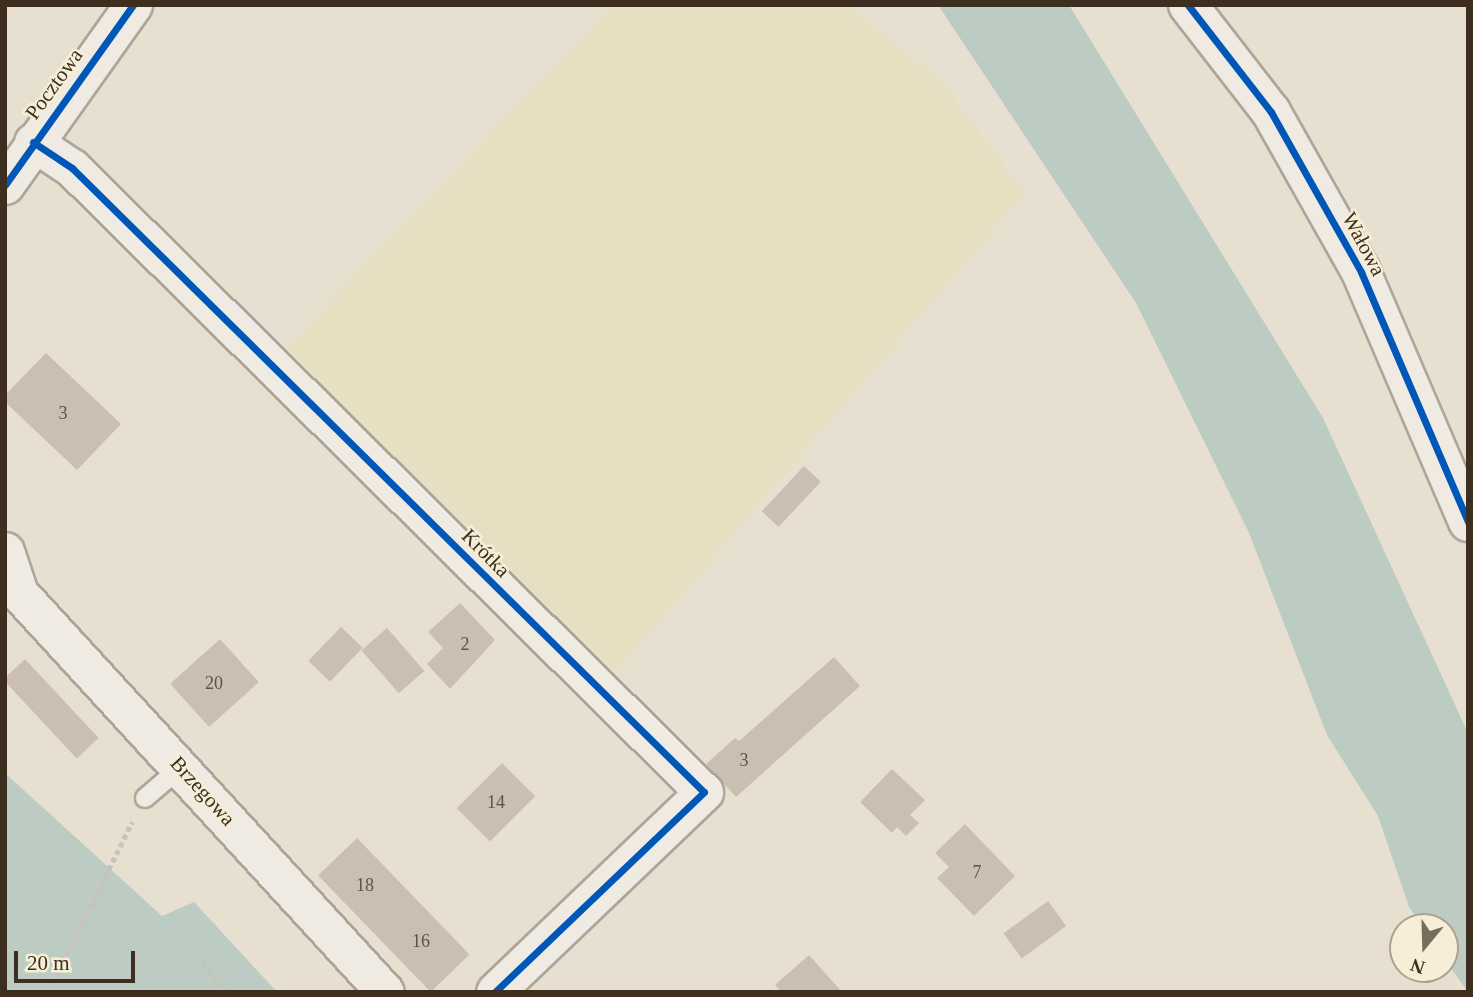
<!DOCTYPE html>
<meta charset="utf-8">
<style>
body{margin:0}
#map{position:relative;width:1473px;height:997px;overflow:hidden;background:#e7e0d1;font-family:Georgia,serif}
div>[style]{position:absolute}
.farmland>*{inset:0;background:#e6dfc2}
.water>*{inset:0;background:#bcccc2}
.building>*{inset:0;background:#cbbfb2;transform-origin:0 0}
.path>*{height:4.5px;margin-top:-2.25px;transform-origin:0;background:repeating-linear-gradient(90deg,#c8c2b9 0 5px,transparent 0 8.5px)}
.roads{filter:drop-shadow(2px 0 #ada599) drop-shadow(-2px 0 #ada599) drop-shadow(0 2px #ada599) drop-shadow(0 -2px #ada599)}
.service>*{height:18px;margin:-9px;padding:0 9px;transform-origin:9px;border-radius:9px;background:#efebe3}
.minor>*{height:37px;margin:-18.5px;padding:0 18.5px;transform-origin:18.5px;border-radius:18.5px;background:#efebe3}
.tertiary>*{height:38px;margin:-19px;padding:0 19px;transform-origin:19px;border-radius:19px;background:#efebe3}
.cycleway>*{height:7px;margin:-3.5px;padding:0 3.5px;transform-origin:3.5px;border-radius:3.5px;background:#0057b8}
span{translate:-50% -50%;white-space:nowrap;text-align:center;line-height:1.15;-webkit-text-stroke:5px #f7eed8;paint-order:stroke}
.number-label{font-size:18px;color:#605244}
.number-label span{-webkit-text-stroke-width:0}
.street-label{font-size:21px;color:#3d2e20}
.frame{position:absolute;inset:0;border:7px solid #3d2e20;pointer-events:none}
.north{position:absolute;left:1389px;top:913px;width:70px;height:70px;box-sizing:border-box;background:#f7eed8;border:2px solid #ada18e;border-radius:50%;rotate:199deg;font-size:19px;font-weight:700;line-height:28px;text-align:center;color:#3d2e20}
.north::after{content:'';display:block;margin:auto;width:24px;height:32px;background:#786c5e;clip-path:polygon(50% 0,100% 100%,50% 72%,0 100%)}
.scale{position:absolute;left:14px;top:951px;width:121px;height:32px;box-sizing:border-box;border:4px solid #3d2e20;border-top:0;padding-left:9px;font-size:21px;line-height:24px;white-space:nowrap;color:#3d2e20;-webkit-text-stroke:5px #f7eed8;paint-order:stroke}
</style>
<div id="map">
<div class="farmland">
<div style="clip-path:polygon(613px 5px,847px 5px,944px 84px,1025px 193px,614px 674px,283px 351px)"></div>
</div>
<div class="water">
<div style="clip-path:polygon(938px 5px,1069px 5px,1323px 418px,1468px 733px,1468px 992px,1445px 960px,1445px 927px,1423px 927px,1409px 907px,1378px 816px,1327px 735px,1249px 533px,1136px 303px)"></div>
<div style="clip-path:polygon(5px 773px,162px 916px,194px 902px,277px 992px,5px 992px)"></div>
</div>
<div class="building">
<div style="clip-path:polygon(46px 353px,121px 424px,77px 470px,5px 402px,5px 395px)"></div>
<div style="left:804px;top:466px;width:23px;height:62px;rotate:43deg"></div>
<div style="clip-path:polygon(460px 603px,495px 640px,450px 689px,427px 664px,443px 648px,428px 632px)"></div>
<div style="left:341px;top:627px;width:30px;height:47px;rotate:44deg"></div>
<div style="left:387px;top:628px;width:57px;height:34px;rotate:49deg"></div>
<div style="left:220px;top:639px;width:58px;height:67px;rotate:48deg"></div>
<div style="clip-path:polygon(834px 657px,860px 686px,736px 797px,706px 764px,735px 738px,739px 741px)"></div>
<div style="left:25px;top:659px;width:108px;height:30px;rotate:47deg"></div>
<div style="left:502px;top:763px;width:47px;height:64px;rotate:45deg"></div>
<div style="clip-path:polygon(892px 769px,925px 800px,910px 815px,919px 823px,906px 836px,897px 827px,892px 833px,860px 802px)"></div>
<div style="clip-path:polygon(965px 824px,1015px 876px,974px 916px,937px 878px,949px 867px,935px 853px)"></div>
<div style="left:357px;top:838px;width:162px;height:54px;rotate:46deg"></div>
<div style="left:1048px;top:901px;width:31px;height:55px;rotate:54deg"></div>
<div style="clip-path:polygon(809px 955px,842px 992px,781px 992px,775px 985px)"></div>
</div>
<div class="path">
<div style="left:202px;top:963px;width:39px;rotate:48deg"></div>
<div style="left:52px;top:984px;width:181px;rotate:-63.7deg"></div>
</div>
<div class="roads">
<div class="service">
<div style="left:145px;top:798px;width:48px;rotate:-40.7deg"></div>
</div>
<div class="minor">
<div style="left:33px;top:142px;width:47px;rotate:33.7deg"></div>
<div style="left:72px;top:168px;width:888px;rotate:44.64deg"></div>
<div style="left:704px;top:792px;width:289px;rotate:136.3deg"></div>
<div style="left:5px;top:185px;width:221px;rotate:-54.6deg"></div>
<div style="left:5px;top:551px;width:44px;rotate:71.6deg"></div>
<div style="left:19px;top:593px;width:541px;rotate:47.47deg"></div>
</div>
<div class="tertiary">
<div style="left:1188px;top:5px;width:135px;rotate:52.2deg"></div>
<div style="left:1271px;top:112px;width:184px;rotate:60.6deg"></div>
<div style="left:1361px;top:272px;width:272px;rotate:66.8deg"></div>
</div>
</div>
<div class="cycleway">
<div style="left:1188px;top:5px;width:135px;rotate:52.2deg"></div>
<div style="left:1271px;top:112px;width:184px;rotate:60.6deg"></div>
<div style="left:1361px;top:272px;width:272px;rotate:66.8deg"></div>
<div style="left:33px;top:142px;width:47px;rotate:33.7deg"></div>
<div style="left:72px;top:168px;width:888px;rotate:44.64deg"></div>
<div style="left:704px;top:792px;width:289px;rotate:136.3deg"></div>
<div style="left:5px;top:185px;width:221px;rotate:-54.6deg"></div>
</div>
<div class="number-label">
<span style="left:63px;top:413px">3</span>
<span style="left:465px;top:644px">2</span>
<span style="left:214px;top:683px">20</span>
<span style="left:744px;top:760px">3</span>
<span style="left:496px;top:802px">14</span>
<span style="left:977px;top:872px">7</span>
<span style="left:365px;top:885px">18</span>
<span style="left:421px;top:941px">16</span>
</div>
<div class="street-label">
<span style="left:54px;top:84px;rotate:-54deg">Pocztowa</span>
<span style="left:1364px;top:244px;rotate:62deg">Wałowa</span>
<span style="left:486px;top:553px;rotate:45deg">Krótka</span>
<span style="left:203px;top:791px;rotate:48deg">Brzegowa</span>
</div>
<div class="frame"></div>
<div class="north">N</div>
<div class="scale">20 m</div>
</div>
